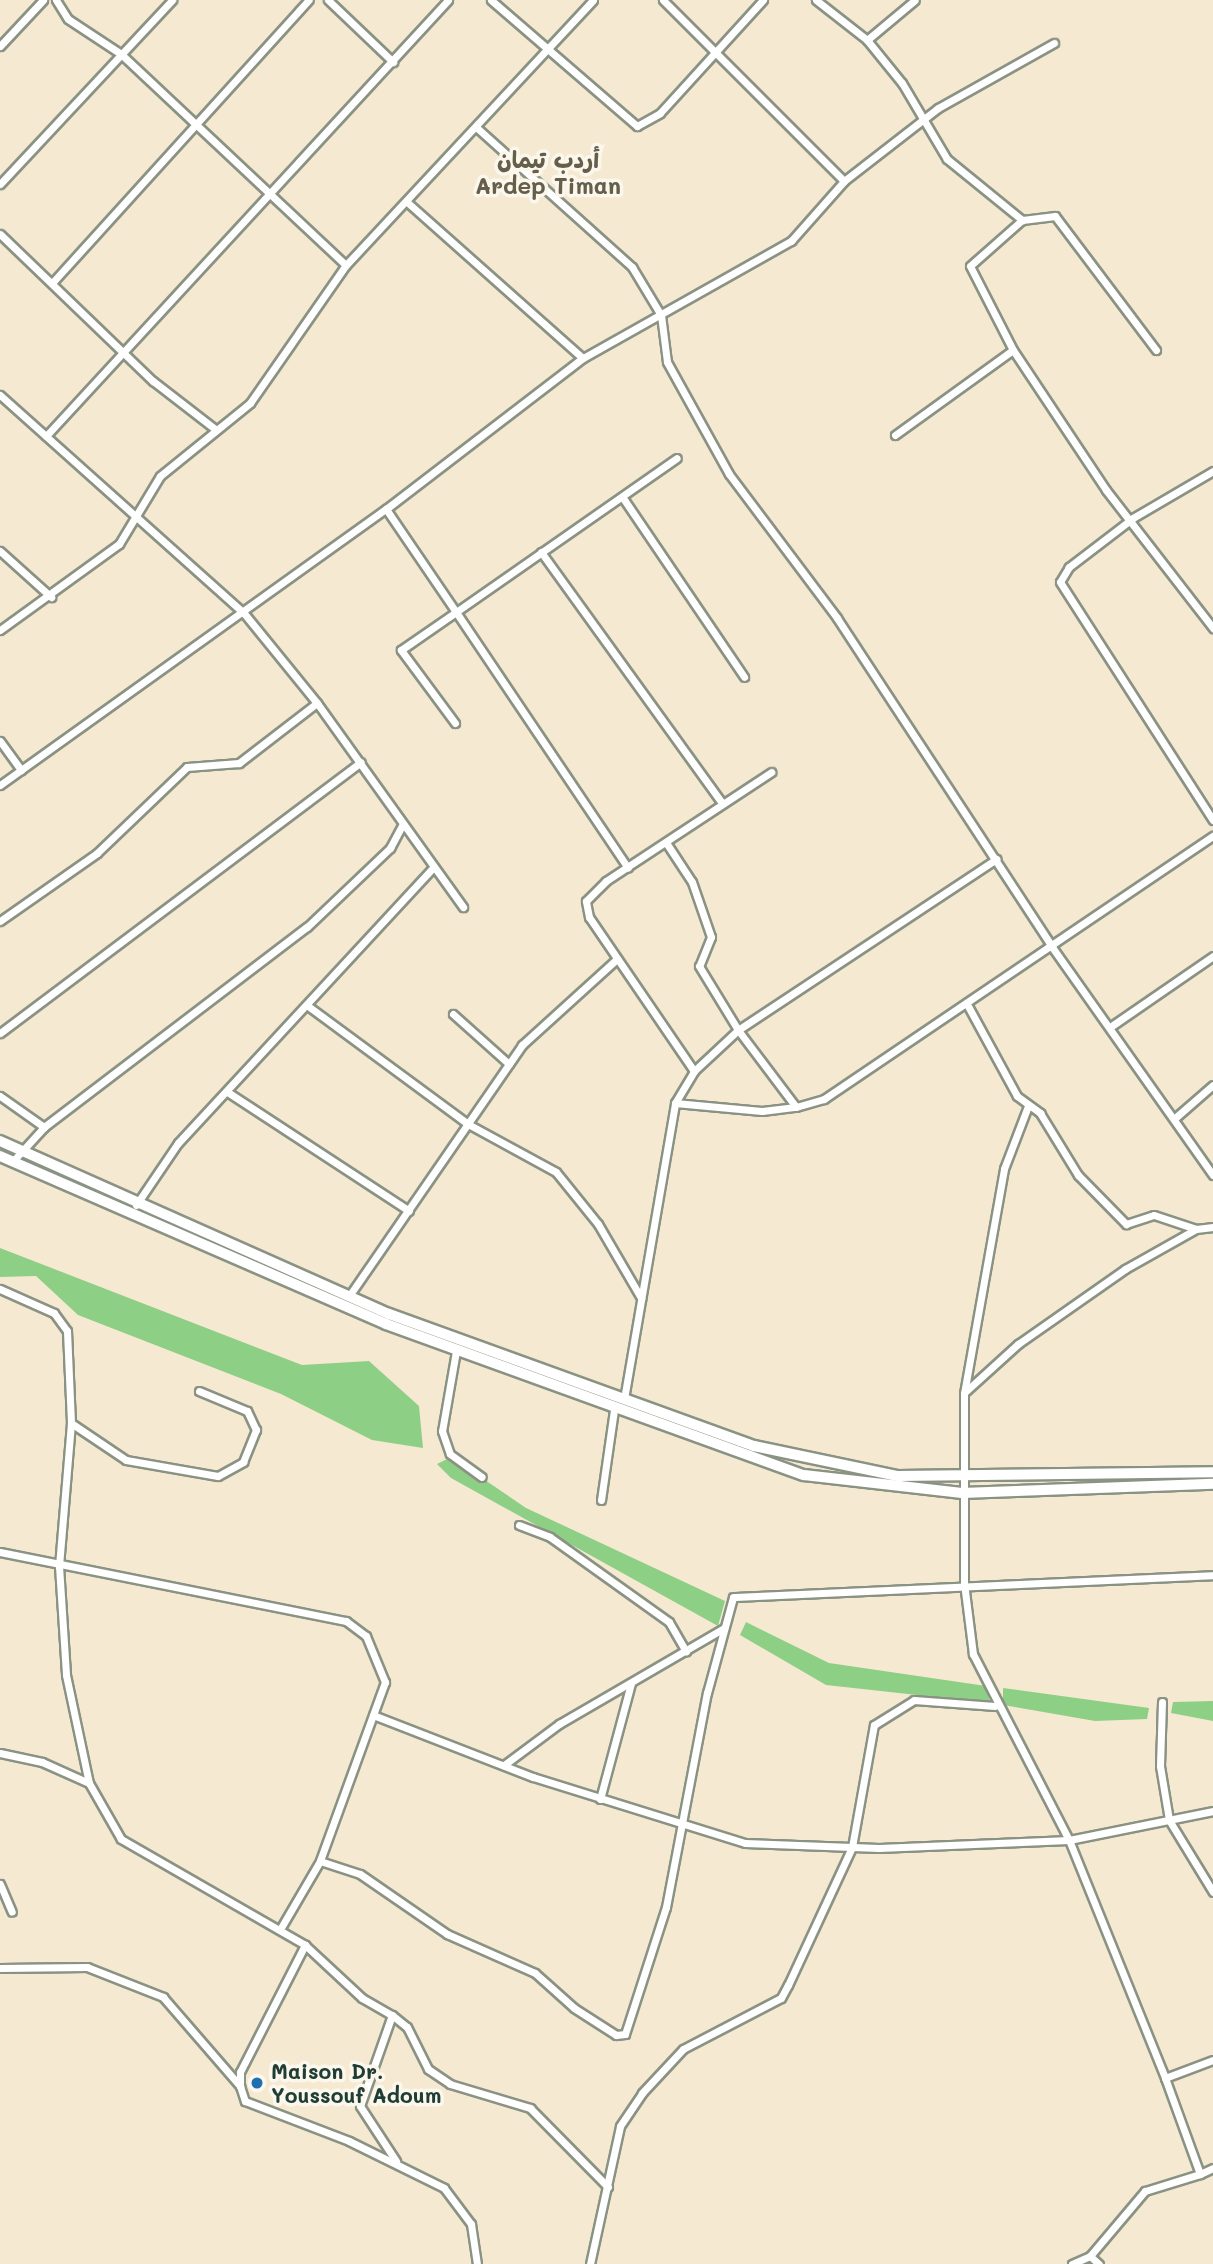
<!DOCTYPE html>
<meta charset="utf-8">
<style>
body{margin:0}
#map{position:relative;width:1213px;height:2264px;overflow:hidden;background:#f5e9d2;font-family:Mali,"Playpen Sans Arabic",sans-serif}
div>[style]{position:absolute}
.green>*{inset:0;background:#8ecf86}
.roads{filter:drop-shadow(2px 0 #8a9383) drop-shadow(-2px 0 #8a9383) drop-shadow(0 2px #8a9383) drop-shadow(0 -2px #8a9383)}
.minor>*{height:7px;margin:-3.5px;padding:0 3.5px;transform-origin:3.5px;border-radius:3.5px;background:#fff}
.tertiary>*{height:10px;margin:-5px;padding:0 5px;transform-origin:5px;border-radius:5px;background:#fff}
.dots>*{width:19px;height:19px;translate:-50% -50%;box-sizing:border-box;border:4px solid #fbf7ec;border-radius:50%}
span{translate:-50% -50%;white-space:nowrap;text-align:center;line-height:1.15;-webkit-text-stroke:7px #fbf7ec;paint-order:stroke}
.poi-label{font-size:21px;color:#1f3d34;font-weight:700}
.left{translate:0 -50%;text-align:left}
.neighbourhood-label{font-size:23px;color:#655e4a;font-weight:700}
</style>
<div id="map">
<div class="green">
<div style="clip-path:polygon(0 1248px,302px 1365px,369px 1361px,419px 1406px,423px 1448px,372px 1440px,281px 1394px,78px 1315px,36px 1276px,0 1277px)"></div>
<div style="clip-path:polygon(451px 1457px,526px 1508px,725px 1601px,718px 1626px,451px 1478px,437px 1464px)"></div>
<div style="clip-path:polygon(746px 1622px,829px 1663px,986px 1686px,990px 1703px,826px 1685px,740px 1635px)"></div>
<div style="clip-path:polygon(1003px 1688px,1149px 1708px,1147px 1719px,1095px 1721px,1003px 1705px)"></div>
<div style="clip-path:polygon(1213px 1701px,1213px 1721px,1171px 1713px,1173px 1702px)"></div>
</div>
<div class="roads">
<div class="minor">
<div style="left:56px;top:0;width:22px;rotate:58deg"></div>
<div style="left:68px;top:19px;width:64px;rotate:33.4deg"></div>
<div style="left:121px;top:54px;width:308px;rotate:43.2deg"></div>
<div style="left:328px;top:0;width:90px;rotate:43.6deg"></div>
<div style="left:491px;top:0;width:193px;rotate:40.8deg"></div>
<div style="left:637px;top:126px;width:26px;rotate:-29deg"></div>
<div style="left:660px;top:113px;width:153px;rotate:-47.7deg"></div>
<div style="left:663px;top:0;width:256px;rotate:45deg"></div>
<div style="left:816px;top:0;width:65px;rotate:38.1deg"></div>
<div style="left:867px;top:40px;width:55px;rotate:50.9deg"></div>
<div style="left:902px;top:83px;width:88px;rotate:59.4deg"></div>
<div style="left:947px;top:159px;width:97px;rotate:39.1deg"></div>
<div style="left:867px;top:40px;width:62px;rotate:-39.8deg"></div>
<div style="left:0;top:46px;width:63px;rotate:-46.9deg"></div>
<div style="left:476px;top:127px;width:210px;rotate:41.9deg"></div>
<div style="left:632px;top:267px;width:56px;rotate:58.9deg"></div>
<div style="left:661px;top:315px;width:47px;rotate:82.7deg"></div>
<div style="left:667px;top:362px;width:128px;rotate:61deg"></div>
<div style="left:729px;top:474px;width:180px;rotate:53.1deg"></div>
<div style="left:837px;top:618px;width:393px;rotate:56.8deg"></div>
<div style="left:1052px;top:947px;width:279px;rotate:54.8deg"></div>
<div style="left:0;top:184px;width:252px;rotate:-46.9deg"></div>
<div style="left:407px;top:202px;width:235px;rotate:41.6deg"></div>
<div style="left:0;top:234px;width:212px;rotate:43.9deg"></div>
<div style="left:153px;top:381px;width:78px;rotate:37.7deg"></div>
<div style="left:52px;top:283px;width:382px;rotate:-47.8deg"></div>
<div style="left:1156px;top:350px;width:168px;rotate:-127deg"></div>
<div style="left:1055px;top:216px;width:33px;rotate:173deg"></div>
<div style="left:1022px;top:220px;width:69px;rotate:138.5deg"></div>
<div style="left:970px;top:266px;width:94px;rotate:62.9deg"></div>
<div style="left:1013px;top:350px;width:168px;rotate:56.4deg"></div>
<div style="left:1106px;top:490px;width:175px;rotate:52.2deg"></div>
<div style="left:0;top:395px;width:326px;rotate:41.8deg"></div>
<div style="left:243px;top:612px;width:117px;rotate:50.9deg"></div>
<div style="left:317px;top:703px;width:251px;rotate:54.4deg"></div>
<div style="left:895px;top:435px;width:145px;rotate:-35.8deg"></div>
<div style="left:46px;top:436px;width:593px;rotate:-47.32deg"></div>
<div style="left:1213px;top:471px;width:93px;rotate:149.6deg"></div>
<div style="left:1133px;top:518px;width:81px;rotate:142.6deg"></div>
<div style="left:1069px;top:567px;width:17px;rotate:121deg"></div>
<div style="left:1060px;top:582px;width:283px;rotate:57.3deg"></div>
<div style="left:623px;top:498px;width:216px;rotate:55.9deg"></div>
<div style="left:386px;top:509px;width:125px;rotate:55.8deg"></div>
<div style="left:456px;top:612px;width:269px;rotate:-34.9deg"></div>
<div style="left:0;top:551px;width:69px;rotate:42deg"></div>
<div style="left:541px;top:552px;width:309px;rotate:54.2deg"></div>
<div style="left:0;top:630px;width:147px;rotate:-35.9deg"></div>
<div style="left:119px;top:544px;width:79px;rotate:-58.9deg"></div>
<div style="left:160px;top:476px;width:116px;rotate:-39deg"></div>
<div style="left:250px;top:403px;width:168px;rotate:-55.2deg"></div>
<div style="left:346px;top:265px;width:362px;rotate:-47deg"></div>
<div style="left:455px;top:723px;width:91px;rotate:-126.5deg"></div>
<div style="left:401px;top:650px;width:67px;rotate:-34.6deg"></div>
<div style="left:456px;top:612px;width:308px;rotate:56.1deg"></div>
<div style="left:0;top:741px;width:36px;rotate:54deg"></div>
<div style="left:0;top:785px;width:475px;rotate:-35.6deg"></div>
<div style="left:386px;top:509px;width:248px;rotate:-37.5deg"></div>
<div style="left:583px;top:358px;width:239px;rotate:-29.4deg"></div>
<div style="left:791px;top:241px;width:80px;rotate:-48.5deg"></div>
<div style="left:844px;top:181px;width:119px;rotate:-37.8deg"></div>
<div style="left:938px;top:108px;width:133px;rotate:-29.3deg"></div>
<div style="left:667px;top:844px;width:45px;rotate:56.7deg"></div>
<div style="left:692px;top:882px;width:58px;rotate:70.9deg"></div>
<div style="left:711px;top:937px;width:31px;rotate:112deg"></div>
<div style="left:699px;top:966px;width:75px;rotate:58.6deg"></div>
<div style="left:738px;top:1030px;width:310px;rotate:-33.5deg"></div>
<div style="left:0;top:921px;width:118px;rotate:-35deg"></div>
<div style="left:97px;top:853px;width:124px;rotate:-43.7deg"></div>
<div style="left:187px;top:767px;width:52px;rotate:-4.4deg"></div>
<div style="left:239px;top:763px;width:98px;rotate:-37.6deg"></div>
<div style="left:308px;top:1006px;width:199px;rotate:36.4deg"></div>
<div style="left:468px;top:1124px;width:100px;rotate:28.6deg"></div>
<div style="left:556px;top:1172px;width:67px;rotate:51.1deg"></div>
<div style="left:598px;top:1224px;width:86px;rotate:59.8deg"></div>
<div style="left:968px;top:1006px;width:102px;rotate:61.4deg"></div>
<div style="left:1017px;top:1096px;width:29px;rotate:36deg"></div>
<div style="left:1040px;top:1113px;width:73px;rotate:58.5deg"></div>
<div style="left:1078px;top:1175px;width:69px;rotate:45.6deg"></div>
<div style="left:1126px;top:1224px;width:29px;rotate:-18deg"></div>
<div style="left:1154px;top:1215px;width:44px;rotate:18.4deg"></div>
<div style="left:453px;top:1014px;width:75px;rotate:41.8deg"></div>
<div style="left:1113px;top:1025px;width:121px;rotate:-34.6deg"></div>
<div style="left:0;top:1033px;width:451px;rotate:-36.9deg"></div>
<div style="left:694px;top:1071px;width:186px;rotate:-124.3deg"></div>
<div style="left:589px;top:917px;width:16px;rotate:-101deg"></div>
<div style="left:586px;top:901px;width:28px;rotate:-45deg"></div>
<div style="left:606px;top:881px;width:198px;rotate:-33.4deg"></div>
<div style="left:229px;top:1093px;width:215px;rotate:33.2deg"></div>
<div style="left:0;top:1096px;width:54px;rotate:35.2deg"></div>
<div style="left:675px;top:1103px;width:87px;rotate:5.3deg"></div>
<div style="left:762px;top:1111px;width:34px;rotate:-7deg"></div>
<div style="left:1028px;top:1106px;width:67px;rotate:110.9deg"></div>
<div style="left:1004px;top:1169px;width:228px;rotate:100.1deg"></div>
<div style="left:964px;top:1393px;width:190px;rotate:90deg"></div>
<div style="left:964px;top:1583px;width:72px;rotate:82.8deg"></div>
<div style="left:973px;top:1654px;width:209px;rotate:62.7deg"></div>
<div style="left:1069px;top:1840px;width:257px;rotate:68deg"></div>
<div style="left:1175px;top:1118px;width:50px;rotate:-41deg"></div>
<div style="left:13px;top:1161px;width:46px;rotate:-47.6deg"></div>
<div style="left:44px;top:1127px;width:330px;rotate:-37.3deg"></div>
<div style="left:307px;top:927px;width:115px;rotate:-43.6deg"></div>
<div style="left:390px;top:848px;width:26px;rotate:-62deg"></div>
<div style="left:136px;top:1205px;width:75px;rotate:-55.9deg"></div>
<div style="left:178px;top:1143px;width:372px;rotate:-47.2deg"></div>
<div style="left:0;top:1289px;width:59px;rotate:24deg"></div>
<div style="left:54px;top:1313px;width:22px;rotate:54deg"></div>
<div style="left:67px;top:1331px;width:92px;rotate:87.5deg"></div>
<div style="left:71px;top:1423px;width:144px;rotate:94.8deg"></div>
<div style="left:59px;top:1566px;width:109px;rotate:86.3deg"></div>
<div style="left:66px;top:1675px;width:110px;rotate:78deg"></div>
<div style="left:89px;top:1783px;width:64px;rotate:60.3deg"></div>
<div style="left:121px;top:1839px;width:212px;rotate:29.9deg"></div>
<div style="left:349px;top:1296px;width:305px;rotate:-55.4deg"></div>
<div style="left:522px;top:1045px;width:128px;rotate:-42.2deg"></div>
<div style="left:456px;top:1351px;width:81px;rotate:99.9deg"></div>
<div style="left:442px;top:1431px;width:24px;rotate:71deg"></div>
<div style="left:450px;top:1454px;width:39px;rotate:36deg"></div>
<div style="left:965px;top:1392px;width:72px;rotate:-42.2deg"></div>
<div style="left:1018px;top:1344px;width:131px;rotate:-35deg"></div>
<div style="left:1125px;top:1269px;width:81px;rotate:-29.4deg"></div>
<div style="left:1196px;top:1229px;width:17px;rotate:-7deg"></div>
<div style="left:624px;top:1399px;width:300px;rotate:-80.2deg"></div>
<div style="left:675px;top:1103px;width:37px;rotate:-59deg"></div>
<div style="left:694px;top:1071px;width:60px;rotate:-43deg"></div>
<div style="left:738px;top:1030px;width:96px;rotate:53deg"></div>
<div style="left:796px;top:1107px;width:29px;rotate:-16deg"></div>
<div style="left:824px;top:1099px;width:470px;rotate:-34.1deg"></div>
<div style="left:71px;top:1423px;width:66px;rotate:33.9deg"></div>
<div style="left:126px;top:1460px;width:93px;rotate:9.9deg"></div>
<div style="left:218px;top:1476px;width:29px;rotate:-29deg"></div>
<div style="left:243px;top:1462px;width:35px;rotate:-68deg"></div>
<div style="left:256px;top:1430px;width:21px;rotate:-115deg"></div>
<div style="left:247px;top:1411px;width:52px;rotate:-157.4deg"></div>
<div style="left:601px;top:1500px;width:91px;rotate:-81.8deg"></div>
<div style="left:519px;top:1525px;width:33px;rotate:21deg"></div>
<div style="left:550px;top:1537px;width:146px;rotate:35.5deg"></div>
<div style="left:669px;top:1622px;width:34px;rotate:60deg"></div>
<div style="left:0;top:1552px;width:353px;rotate:11.3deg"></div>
<div style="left:346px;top:1621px;width:25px;rotate:37deg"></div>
<div style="left:366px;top:1636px;width:50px;rotate:67.6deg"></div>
<div style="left:385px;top:1682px;width:190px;rotate:110deg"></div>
<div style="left:1162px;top:1702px;width:64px;rotate:91.8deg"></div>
<div style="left:1160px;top:1766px;width:55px;rotate:80.5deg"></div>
<div style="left:1169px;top:1820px;width:84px;rotate:58.6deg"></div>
<div style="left:373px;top:1715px;width:172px;rotate:21.2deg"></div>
<div style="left:533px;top:1777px;width:222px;rotate:17.3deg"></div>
<div style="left:745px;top:1843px;width:134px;rotate:2.1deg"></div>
<div style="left:879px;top:1848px;width:190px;rotate:-2.4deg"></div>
<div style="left:1069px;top:1840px;width:147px;rotate:-11.4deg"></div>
<div style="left:0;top:1753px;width:43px;rotate:12.1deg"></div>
<div style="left:42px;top:1762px;width:51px;rotate:24.1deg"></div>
<div style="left:504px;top:1765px;width:69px;rotate:-36.7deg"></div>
<div style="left:559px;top:1724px;width:191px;rotate:-30.2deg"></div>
<div style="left:600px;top:1799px;width:120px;rotate:-75deg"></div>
<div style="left:0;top:1884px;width:30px;rotate:67deg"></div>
<div style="left:282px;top:1926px;width:75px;rotate:-59.7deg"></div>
<div style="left:320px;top:1861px;width:42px;rotate:18deg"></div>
<div style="left:360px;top:1874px;width:106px;rotate:34.6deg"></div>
<div style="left:447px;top:1934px;width:96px;rotate:23.9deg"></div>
<div style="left:535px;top:1973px;width:52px;rotate:41.9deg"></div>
<div style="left:574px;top:2008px;width:50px;rotate:32.7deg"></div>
<div style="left:616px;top:2035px;width:9px;rotate:-6deg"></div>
<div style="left:625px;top:2034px;width:133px;rotate:-72.1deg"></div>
<div style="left:666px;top:1907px;width:218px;rotate:-79.2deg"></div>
<div style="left:707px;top:1693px;width:99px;rotate:-74.8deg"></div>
<div style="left:733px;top:1597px;width:481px;rotate:-2.6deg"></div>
<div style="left:0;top:1968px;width:87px;rotate:-0.7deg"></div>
<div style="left:87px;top:1967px;width:82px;rotate:21.5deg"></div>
<div style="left:163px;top:1997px;width:118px;rotate:49.1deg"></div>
<div style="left:240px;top:2086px;width:16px;rotate:72deg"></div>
<div style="left:245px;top:2101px;width:111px;rotate:21deg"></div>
<div style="left:349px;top:2141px;width:106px;rotate:26.3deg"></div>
<div style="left:444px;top:2188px;width:45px;rotate:53.1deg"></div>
<div style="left:471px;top:2224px;width:40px;rotate:81.5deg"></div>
<div style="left:392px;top:2015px;width:19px;rotate:39deg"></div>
<div style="left:407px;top:2027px;width:47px;rotate:63.4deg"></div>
<div style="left:428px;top:2069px;width:27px;rotate:34deg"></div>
<div style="left:450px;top:2084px;width:84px;rotate:16.7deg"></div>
<div style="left:530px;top:2108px;width:111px;rotate:45.4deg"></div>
<div style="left:240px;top:2086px;width:14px;rotate:-90deg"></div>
<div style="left:240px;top:2072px;width:143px;rotate:-62.9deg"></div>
<div style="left:305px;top:1945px;width:78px;rotate:42.9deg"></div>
<div style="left:362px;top:1998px;width:34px;rotate:30deg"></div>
<div style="left:392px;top:2015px;width:96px;rotate:109.4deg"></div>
<div style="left:360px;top:2106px;width:66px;rotate:56.8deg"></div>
<div style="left:1200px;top:2174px;width:14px;rotate:-25deg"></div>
<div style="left:1090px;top:2256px;width:12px;rotate:42deg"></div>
<div style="left:590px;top:2264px;width:141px;rotate:-77.7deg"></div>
<div style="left:620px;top:2126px;width:40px;rotate:-56deg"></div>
<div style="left:642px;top:2093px;width:60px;rotate:-47deg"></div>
<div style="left:683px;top:2049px;width:110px;rotate:-27.5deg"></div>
<div style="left:781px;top:1998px;width:15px;rotate:-62deg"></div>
<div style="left:788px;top:1985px;width:152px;rotate:-65.1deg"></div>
<div style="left:852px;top:1847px;width:124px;rotate:-79.8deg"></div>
<div style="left:874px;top:1725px;width:47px;rotate:-32deg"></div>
<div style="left:914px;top:1700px;width:81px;rotate:4.2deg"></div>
<div style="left:1072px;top:2264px;width:20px;rotate:-24deg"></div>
<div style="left:1090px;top:2256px;width:85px;rotate:-49.8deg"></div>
<div style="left:1145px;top:2191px;width:58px;rotate:-17.2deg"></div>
<div style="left:1200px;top:2174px;width:102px;rotate:-110deg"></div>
<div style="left:1165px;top:2078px;width:51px;rotate:-20.6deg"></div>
</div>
<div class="tertiary">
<div style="left:0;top:1141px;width:426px;rotate:24deg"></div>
<div style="left:389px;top:1314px;width:388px;rotate:19.9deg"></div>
<div style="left:754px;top:1446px;width:147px;rotate:11.8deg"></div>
<div style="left:898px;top:1476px;width:315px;rotate:-0.7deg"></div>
<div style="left:0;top:1156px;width:421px;rotate:23.5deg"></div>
<div style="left:386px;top:1324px;width:444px;rotate:19.9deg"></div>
<div style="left:804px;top:1475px;width:159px;rotate:6.5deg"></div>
<div style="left:962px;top:1493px;width:251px;rotate:-2.1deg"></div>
</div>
</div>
<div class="dots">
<div style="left:257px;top:2083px;background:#1f6fb2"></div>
</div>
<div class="poi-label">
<span class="left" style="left:271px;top:2083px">Maison Dr.<br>Youssouf Adoum</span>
</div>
<div class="neighbourhood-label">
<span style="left:548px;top:172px">أردب تيمان<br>Ardep Timan</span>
</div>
</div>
